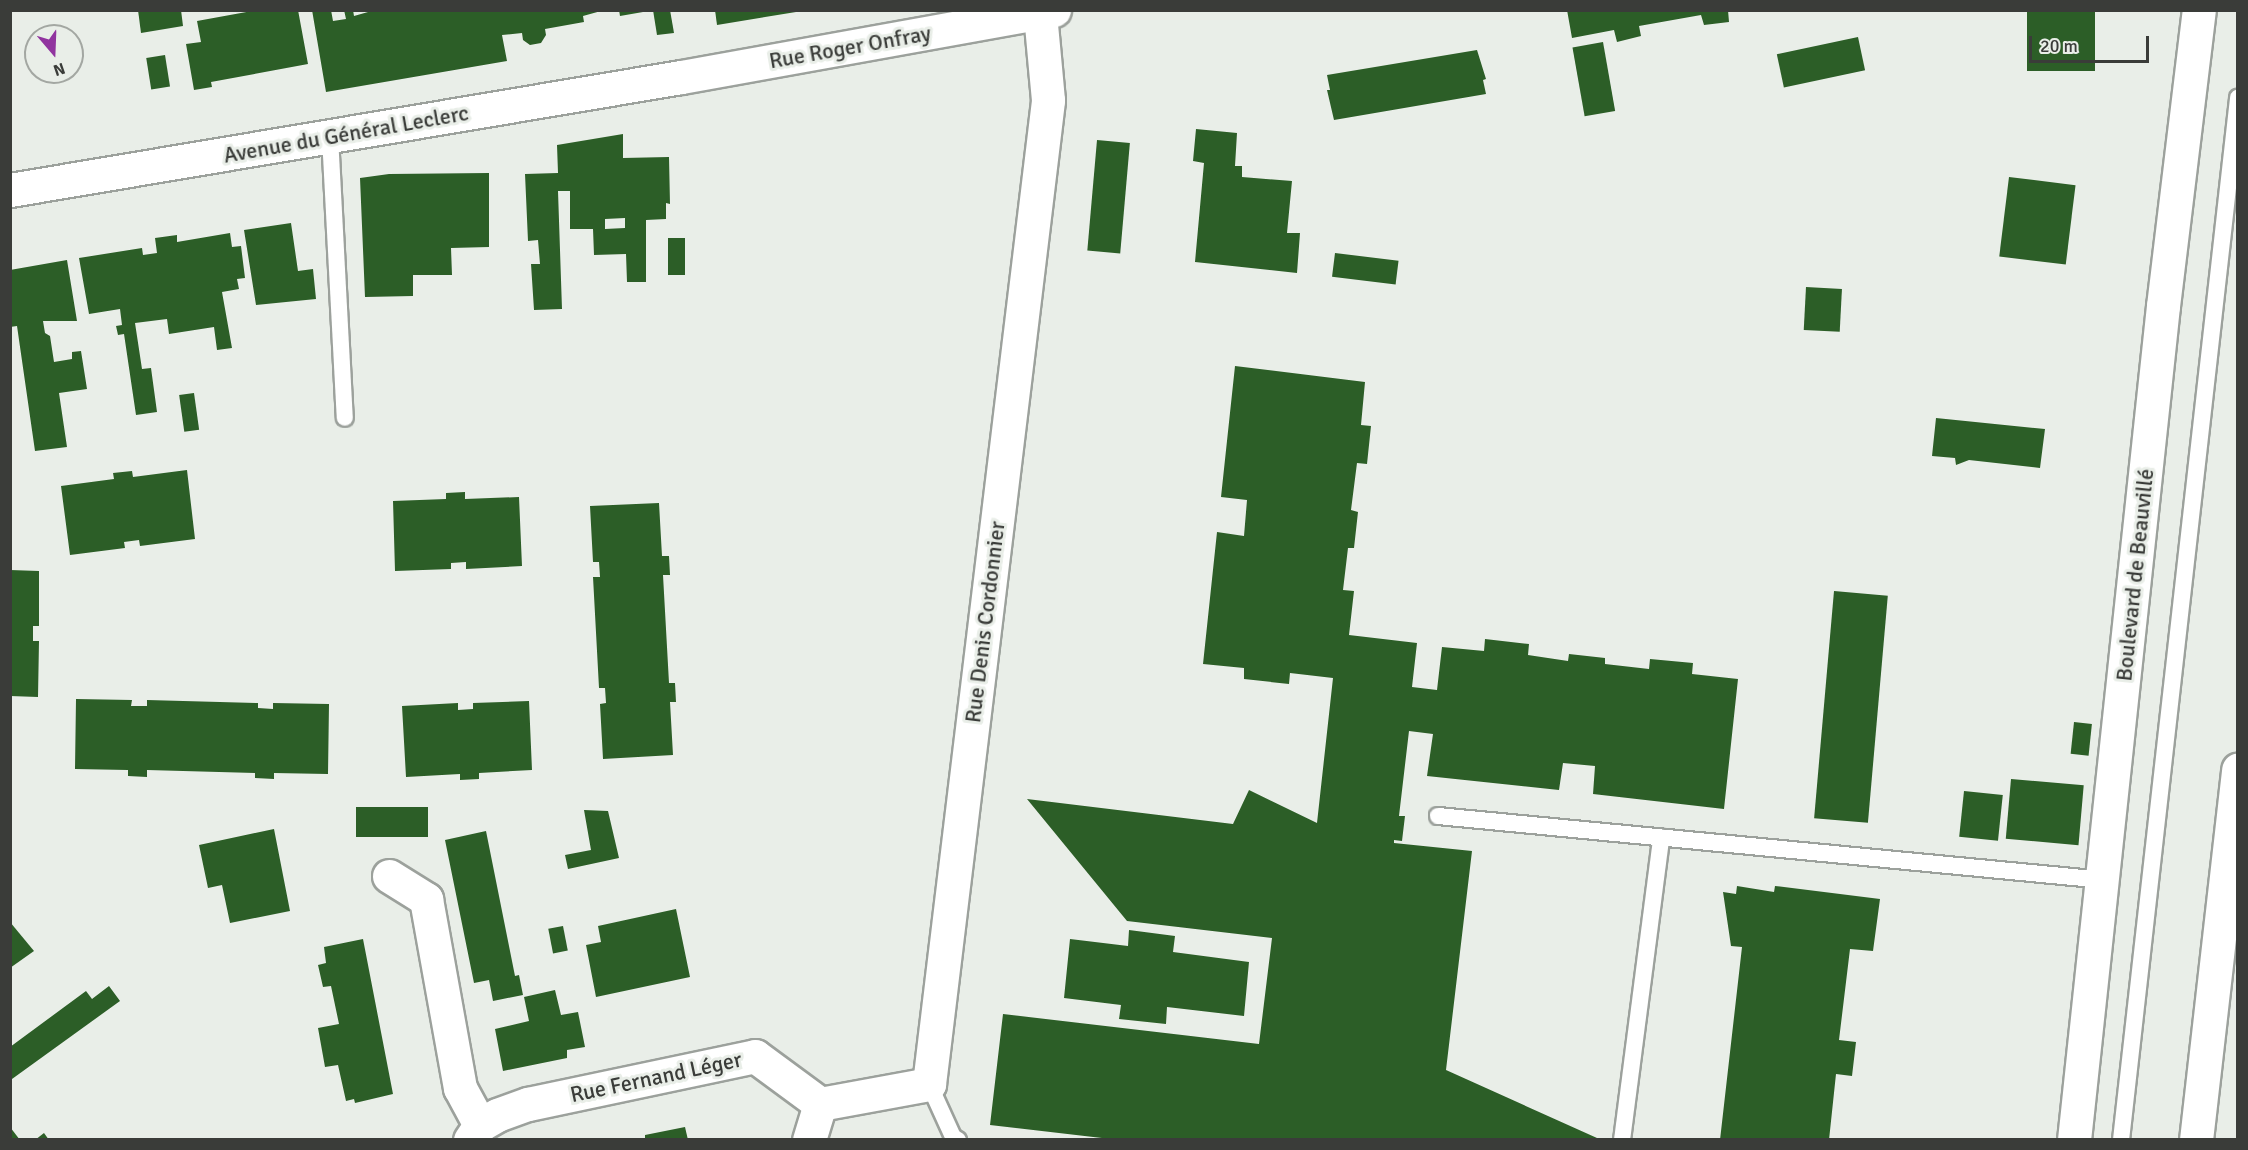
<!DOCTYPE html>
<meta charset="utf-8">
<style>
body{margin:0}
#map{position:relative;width:2248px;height:1150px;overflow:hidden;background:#e9eee8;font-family:Signika,sans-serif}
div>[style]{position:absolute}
.building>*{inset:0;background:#2c5e27;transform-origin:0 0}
.roads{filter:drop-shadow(2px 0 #9ca19c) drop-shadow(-2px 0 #9ca19c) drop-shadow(0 2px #9ca19c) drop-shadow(0 -2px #9ca19c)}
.service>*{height:16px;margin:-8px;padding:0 8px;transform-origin:8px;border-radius:8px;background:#fff}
.minor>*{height:33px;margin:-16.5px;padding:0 16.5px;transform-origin:16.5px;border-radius:16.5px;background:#fff}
.secondary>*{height:33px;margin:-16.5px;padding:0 16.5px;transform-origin:16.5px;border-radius:16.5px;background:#fff}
span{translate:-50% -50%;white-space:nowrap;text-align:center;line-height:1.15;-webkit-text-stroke:6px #e9eee8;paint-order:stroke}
.street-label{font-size:22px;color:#3a3c39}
.frame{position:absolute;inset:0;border:12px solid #3a3c39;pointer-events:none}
.north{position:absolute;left:24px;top:24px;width:60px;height:60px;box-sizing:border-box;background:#e9eee8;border:2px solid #a3a7a2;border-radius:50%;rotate:161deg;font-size:16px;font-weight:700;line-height:24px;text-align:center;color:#3a3c39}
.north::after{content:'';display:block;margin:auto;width:21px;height:27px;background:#91349f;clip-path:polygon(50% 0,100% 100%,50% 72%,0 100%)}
.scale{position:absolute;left:2029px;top:36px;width:120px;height:27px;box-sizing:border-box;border:3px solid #3a3c39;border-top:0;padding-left:8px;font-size:18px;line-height:21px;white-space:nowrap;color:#3a3c39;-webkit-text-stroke:4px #e9eee8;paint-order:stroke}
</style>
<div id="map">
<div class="building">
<div style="clip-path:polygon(138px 10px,181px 10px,183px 26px,141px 33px)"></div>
<div style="clip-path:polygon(257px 10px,298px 10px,308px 64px,211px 82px,212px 87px,194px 90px,186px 44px,201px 42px,197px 21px)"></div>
<div style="clip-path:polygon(312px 10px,331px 10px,333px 21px,346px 19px,344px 10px,353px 10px,354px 16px,375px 10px,601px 11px,583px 16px,584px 22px,545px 29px,546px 35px,541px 43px,530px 45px,523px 40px,522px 33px,502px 35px,507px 61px,326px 92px)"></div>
<div style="clip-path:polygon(619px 10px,643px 10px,643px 12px,620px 16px)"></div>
<div style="clip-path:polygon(653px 10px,670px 10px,674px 33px,657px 35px)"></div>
<div style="clip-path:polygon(715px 10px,796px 10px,796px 12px,717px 25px)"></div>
<div style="clip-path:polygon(1567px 10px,1728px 10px,1729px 22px,1704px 25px,1701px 15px,1639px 26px,1641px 36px,1617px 42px,1614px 30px,1572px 38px)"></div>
<div style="left:2027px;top:10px;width:68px;height:61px"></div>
<div style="left:1858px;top:37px;width:34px;height:83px;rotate:78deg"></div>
<div style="left:1603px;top:42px;width:70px;height:31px;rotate:80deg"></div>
<div style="clip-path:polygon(1477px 50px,1486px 79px,1483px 80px,1486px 94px,1334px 120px,1327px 90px,1330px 90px,1327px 75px)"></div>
<div style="left:165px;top:55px;width:32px;height:19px;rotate:81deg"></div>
<div style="clip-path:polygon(1196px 129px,1237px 133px,1235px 166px,1242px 166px,1242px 177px,1292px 181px,1287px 233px,1300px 233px,1297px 273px,1195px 262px,1204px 163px,1193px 161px)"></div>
<div style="clip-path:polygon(evenodd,623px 134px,623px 158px,669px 157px,670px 204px,666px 203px,666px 219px,646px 220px,646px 282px,627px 282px,626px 254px,594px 255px,593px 229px,570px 229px,570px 191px,558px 191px,562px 309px,534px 310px,531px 264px,540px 264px,538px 240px,528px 241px,525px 174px,558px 173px,557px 145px,623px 134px,625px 218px,625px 228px,605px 229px,605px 219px,625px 218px)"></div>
<div style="left:1097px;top:140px;width:33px;height:111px;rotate:5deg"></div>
<div style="clip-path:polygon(489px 173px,489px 247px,451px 248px,452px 275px,413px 275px,413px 296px,365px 297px,360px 178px,389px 174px)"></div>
<div style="left:2009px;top:177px;width:67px;height:80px;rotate:7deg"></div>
<div style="clip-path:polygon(291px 223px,298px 271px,313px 269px,316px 299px,256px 305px,244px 230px)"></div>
<div style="clip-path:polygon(230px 233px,232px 247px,241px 246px,245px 278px,237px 279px,239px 289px,222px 292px,232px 348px,217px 350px,214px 327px,169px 334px,167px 319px,135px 323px,142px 369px,151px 368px,157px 412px,136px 415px,124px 334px,118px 335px,116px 326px,122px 325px,120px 309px,89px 314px,79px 258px,142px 248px,143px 255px,157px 253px,155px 238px,177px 235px,177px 242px)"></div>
<div style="left:668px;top:238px;width:17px;height:37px"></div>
<div style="left:1335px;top:253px;width:64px;height:24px;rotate:7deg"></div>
<div style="clip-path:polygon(67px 260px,77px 321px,43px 321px,45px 333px,50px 336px,54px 362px,72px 359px,72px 352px,81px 351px,87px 389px,59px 393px,67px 447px,35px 451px,17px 326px,10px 327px,10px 270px)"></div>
<div style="left:1806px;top:287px;width:36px;height:43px;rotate:3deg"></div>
<div style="clip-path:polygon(1235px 366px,1365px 382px,1361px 425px,1371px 426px,1367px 464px,1357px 463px,1351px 510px,1358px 512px,1354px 548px,1348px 548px,1343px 590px,1354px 591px,1349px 635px,1417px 643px,1412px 687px,1437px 690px,1442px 647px,1484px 651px,1485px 639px,1529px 644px,1528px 655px,1568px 661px,1569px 654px,1605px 658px,1605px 664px,1649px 669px,1650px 659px,1693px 663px,1692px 674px,1738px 679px,1724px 809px,1593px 794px,1595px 766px,1563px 763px,1559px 790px,1427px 776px,1433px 734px,1409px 731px,1399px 816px,1405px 816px,1402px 841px,1394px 840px,1394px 843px,1472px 851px,1446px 1070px,1597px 1138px,1595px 1140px,1119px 1140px,990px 1125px,1003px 1014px,1259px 1044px,1272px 938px,1127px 921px,1027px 799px,1233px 824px,1249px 790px,1317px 823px,1333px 678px,1290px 673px,1289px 684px,1244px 679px,1244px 668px,1203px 664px,1217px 532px,1244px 536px,1247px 500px,1221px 497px)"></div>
<div style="left:194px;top:393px;width:37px;height:15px;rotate:82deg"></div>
<div style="clip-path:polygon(1936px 418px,2045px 429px,2040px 468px,1969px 460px,1956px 465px,1955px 458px,1932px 456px)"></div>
<div style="clip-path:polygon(187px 470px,195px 539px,140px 546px,139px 540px,124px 542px,125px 548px,70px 555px,61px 486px,114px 479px,113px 473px,132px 471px,133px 477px)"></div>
<div style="clip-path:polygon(465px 492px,465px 499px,519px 497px,522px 566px,466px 569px,466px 562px,451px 563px,451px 569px,395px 571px,393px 501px,446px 499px,446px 493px)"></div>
<div style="clip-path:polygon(659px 503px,662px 556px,669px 556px,670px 575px,663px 575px,669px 683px,675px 683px,676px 702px,670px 702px,673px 755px,603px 759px,600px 704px,606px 703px,605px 688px,599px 688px,593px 577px,600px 577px,599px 562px,593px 562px,590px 506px)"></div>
<div style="clip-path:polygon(10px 570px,39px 571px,39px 626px,33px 626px,33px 641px,39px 641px,38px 697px,10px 696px)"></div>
<div style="left:1834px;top:591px;width:54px;height:228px;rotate:5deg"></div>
<div style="clip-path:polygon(76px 699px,132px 700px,131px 706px,147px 706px,147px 700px,258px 703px,258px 708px,273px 709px,273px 703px,329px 704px,328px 774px,274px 773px,274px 779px,255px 778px,255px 773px,147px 770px,147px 777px,128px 776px,128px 770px,75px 769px)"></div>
<div style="clip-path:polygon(529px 701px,532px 770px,479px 773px,479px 779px,460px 780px,460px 774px,406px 777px,402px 706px,458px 703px,458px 710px,473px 709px,473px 703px)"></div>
<div style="left:2074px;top:722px;width:18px;height:32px;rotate:6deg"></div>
<div style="left:2011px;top:779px;width:73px;height:60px;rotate:5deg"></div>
<div style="left:1964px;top:791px;width:39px;height:46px;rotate:6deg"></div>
<div style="left:356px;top:807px;width:72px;height:30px"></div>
<div style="clip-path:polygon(584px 810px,608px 811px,619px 858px,568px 869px,565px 855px,591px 850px)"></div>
<div style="clip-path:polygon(274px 829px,290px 911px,230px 923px,222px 885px,208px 888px,199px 845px)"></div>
<div style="clip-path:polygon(486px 831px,515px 976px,519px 975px,523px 995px,493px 1001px,489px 980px,474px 983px,445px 840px)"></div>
<div style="clip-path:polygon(1737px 886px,1774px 892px,1775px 886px,1880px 899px,1873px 951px,1850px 949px,1839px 1040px,1856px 1042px,1852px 1076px,1836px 1074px,1829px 1140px,1720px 1140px,1742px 947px,1731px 946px,1723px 892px,1736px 894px)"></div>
<div style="clip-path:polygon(676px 909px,690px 977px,596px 997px,586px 945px,601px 942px,598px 926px)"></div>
<div style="clip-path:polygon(10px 922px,34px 951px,10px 968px)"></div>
<div style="left:563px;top:926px;width:25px;height:15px;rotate:79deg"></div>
<div style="clip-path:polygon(1129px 930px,1175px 936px,1173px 952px,1249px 962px,1244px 1016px,1167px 1007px,1166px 1024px,1119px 1019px,1121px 1005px,1064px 998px,1070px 939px,1128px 946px)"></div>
<div style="clip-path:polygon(363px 939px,393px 1094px,355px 1103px,354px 1099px,346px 1101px,338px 1065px,325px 1067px,318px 1028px,339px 1024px,331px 986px,323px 987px,318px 965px,326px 963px,324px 947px)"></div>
<div style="clip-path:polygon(109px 986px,120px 1001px,12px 1079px,10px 1047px,86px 991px,92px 999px)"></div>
<div style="clip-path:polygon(555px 990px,561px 1015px,578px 1012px,585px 1047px,567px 1050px,567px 1058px,503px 1071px,495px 1029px,529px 1021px,524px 997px)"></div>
<div style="clip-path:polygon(10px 1127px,20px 1140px,10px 1140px)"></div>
<div style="clip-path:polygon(685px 1127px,688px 1140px,645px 1140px,645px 1135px)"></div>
<div style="clip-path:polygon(44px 1133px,49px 1140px,35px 1140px)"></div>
</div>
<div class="roads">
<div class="service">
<div style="left:330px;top:136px;width:282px;rotate:87deg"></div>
<div style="left:1438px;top:816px;width:669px;rotate:5.49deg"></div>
<div style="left:929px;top:1084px;width:58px;rotate:65.6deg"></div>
<div style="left:953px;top:1137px;width:6px;rotate:31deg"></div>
<div style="left:1622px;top:1140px;width:305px;rotate:-82.6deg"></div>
<div style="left:2121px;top:1140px;width:1049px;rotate:-83.59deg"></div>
</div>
<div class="minor">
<div style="left:389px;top:876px;width:44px;rotate:31.9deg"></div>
<div style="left:426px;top:899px;width:192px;rotate:79.8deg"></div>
<div style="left:460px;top:1088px;width:42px;rotate:61.6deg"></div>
<div style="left:820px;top:1104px;width:111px;rotate:-10.4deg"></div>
<div style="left:929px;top:1084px;width:991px;rotate:-83.1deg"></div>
<div style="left:1048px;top:100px;width:87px;rotate:-95.3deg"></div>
<div style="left:470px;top:1140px;width:18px;rotate:-56deg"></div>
<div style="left:480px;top:1125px;width:20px;rotate:-30deg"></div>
<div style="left:497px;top:1115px;width:33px;rotate:-20deg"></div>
<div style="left:528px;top:1104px;width:232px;rotate:-11.9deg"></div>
<div style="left:755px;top:1056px;width:81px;rotate:36.4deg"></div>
<div style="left:809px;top:1140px;width:38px;rotate:-73deg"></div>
<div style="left:2074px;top:1140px;width:839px;rotate:-83.91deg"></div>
<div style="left:2163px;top:306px;width:298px;rotate:-83.1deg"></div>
</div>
<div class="secondary">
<div style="left:10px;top:190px;width:680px;rotate:-9.56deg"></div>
<div style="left:681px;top:77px;width:379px;rotate:-10.2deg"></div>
<div style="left:2196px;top:1140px;width:373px;rotate:-83.5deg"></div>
</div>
</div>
<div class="street-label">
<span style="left:850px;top:47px;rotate:-10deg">Rue Roger Onfray</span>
<span style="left:346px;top:134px;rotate:-10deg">Avenue du Général Leclerc</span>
<span style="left:2135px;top:575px;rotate:-84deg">Boulevard de Beauvillé</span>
<span style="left:985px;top:622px;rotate:-83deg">Rue Denis Cordonnier</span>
<span style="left:656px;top:1077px;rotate:-12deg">Rue Fernand Léger</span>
</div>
<div class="frame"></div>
<div class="north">N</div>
<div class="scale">20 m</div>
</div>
